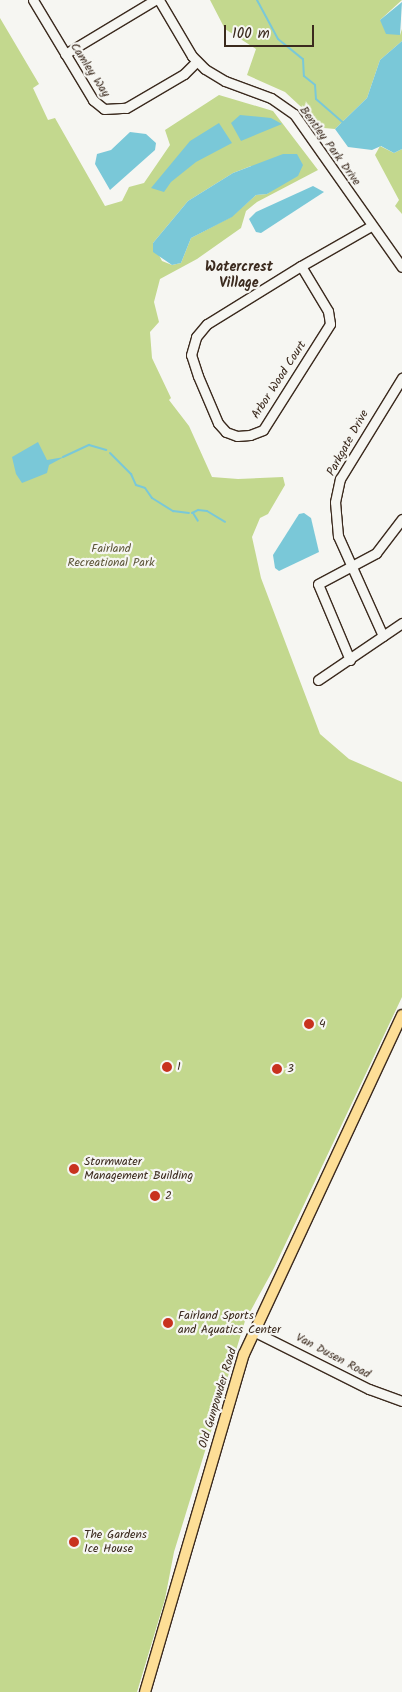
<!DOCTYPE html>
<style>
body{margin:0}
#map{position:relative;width:402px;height:1692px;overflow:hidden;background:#f6f6f2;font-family:Kalam,sans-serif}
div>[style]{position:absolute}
.green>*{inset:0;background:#c3d88e}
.water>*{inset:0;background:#7ac8d8}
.stream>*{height:2px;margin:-1px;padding:0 1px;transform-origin:1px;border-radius:1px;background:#7ac8d8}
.roads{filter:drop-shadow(1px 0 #3b2a1e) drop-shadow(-1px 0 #3b2a1e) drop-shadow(0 1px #3b2a1e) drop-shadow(0 -1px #3b2a1e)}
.minor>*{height:9px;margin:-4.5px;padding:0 4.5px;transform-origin:4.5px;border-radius:4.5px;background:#f6f6f2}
.major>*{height:10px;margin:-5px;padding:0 5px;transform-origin:5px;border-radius:5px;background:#fdde96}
.dots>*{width:14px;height:14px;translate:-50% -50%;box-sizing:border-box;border:2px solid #f6f6f2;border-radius:50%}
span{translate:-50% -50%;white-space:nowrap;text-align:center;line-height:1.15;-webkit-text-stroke:4.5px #f6f6f2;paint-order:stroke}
.street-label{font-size:12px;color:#3b2a1e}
.park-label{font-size:12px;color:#5d563a}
.poi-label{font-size:12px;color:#3b2a1e}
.left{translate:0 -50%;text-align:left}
.neighbourhood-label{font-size:14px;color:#3b2a1e;font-weight:700}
.scale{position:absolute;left:224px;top:25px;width:90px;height:22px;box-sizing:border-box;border:2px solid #3b2a1e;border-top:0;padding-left:6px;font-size:15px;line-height:18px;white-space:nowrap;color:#3b2a1e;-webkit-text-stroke:4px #f6f6f2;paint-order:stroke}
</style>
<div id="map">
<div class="green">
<div style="clip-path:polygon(210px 0,402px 0,380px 20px,400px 35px,402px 29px,402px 41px,380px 60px,367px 98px,335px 129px,324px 128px,285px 92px,247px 75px,256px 49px,225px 29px)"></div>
<div style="clip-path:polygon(evenodd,0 18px,39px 84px,33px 88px,48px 120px,55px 118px,105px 206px,122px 201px,129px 187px,144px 183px,170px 145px,165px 130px,219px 95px,273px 111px,318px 170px,257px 202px,246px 211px,241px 228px,197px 259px,160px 279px,154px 302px,159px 322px,150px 332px,152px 358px,171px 398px,169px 400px,189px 426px,212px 477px,238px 479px,283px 477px,285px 485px,268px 514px,260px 518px,252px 537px,261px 578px,320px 734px,349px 759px,402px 782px,402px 997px,274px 1268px,245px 1321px,174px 1552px,165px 1599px,137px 1692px,0 1692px,0 18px,251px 166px,280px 185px,267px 194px,256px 195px,231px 217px,191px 238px,181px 263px,172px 265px,162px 261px,153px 243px,188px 201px,233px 173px,251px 166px)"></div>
<div style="clip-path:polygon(380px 146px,394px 153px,402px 149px,402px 214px,395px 206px,399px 200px,375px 155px)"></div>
</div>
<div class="water">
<div style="clip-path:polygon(402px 2px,400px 35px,386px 34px,380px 20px)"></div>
<div style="clip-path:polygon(402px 41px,402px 149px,394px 153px,381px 146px,372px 150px,348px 147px,335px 129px,367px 98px,380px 60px)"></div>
<div style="clip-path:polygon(240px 115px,271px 118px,282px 124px,241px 141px,231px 123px)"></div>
<div style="clip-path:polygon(219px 123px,232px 143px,196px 162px,171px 182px,164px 192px,151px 188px,190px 141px)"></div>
<div style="clip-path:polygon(130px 132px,146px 134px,156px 143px,155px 150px,110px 190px,95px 164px,97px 154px,111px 150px)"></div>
<div style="clip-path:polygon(283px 154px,297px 154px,303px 165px,298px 176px,267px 194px,256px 195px,232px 217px,191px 238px,181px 263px,172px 265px,153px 252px,153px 243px,188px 201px,233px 173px)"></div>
<div style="clip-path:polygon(313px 186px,324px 192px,261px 233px,256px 232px,249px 219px,256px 212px)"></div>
<div style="clip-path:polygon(38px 442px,47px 460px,64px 457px,49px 465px,47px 473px,22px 483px,16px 474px,12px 457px)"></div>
<div style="clip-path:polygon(304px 513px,311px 518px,319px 552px,279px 571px,275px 568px,273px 555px,299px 514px)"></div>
</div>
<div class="stream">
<div style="left:257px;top:0;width:44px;rotate:61.7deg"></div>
<div style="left:278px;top:39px;width:32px;rotate:39deg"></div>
<div style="left:303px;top:59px;width:17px;rotate:87deg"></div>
<div style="left:304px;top:76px;width:14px;rotate:39deg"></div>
<div style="left:315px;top:85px;width:14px;rotate:86deg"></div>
<div style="left:316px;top:99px;width:35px;rotate:41deg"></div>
<div style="left:110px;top:453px;width:30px;rotate:45deg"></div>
<div style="left:131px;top:474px;width:12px;rotate:66deg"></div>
<div style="left:136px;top:485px;width:9px;rotate:18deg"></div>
<div style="left:145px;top:488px;width:12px;rotate:55deg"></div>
<div style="left:152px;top:498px;width:25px;rotate:32deg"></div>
<div style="left:173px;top:511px;width:16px;rotate:7deg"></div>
<div style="left:63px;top:457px;width:29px;rotate:-25deg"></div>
<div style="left:89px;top:445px;width:18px;rotate:16deg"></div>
<div style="left:192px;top:513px;width:7px;rotate:-27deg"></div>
<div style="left:198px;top:510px;width:9px;rotate:6deg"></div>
<div style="left:207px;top:511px;width:21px;rotate:31deg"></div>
<div style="left:193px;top:513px;width:9px;rotate:58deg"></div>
</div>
<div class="roads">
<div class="minor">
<div style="left:33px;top:0;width:117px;rotate:59deg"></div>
<div style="left:93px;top:100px;width:14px;rotate:39deg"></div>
<div style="left:104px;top:109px;width:22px;rotate:-3deg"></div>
<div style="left:126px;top:108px;width:67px;rotate:-30.4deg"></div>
<div style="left:184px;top:74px;width:18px;rotate:-45deg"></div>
<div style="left:159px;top:0;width:65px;rotate:59.5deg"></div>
<div style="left:192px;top:56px;width:18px;rotate:45deg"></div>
<div style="left:205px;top:69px;width:23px;rotate:31deg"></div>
<div style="left:225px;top:81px;width:49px;rotate:20.3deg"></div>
<div style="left:271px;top:98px;width:28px;rotate:35deg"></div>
<div style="left:294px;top:114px;width:187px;rotate:54.8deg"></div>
<div style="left:65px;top:54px;width:105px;rotate:-31deg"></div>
<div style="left:301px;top:266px;width:52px;rotate:59deg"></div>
<div style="left:328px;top:311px;width:13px;rotate:81deg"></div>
<div style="left:330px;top:324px;width:125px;rotate:122.3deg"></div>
<div style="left:263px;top:430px;width:14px;rotate:159deg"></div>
<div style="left:250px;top:435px;width:13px;rotate:176deg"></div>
<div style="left:237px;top:436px;width:12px;rotate:-160deg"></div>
<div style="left:226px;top:432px;width:12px;rotate:-132deg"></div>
<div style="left:218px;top:423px;width:51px;rotate:-113.1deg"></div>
<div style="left:198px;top:376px;width:22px;rotate:-108deg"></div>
<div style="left:191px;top:355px;width:19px;rotate:-74deg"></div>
<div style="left:196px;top:337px;width:17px;rotate:-50deg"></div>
<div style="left:207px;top:324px;width:110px;rotate:-31.7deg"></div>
<div style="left:301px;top:266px;width:81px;rotate:-29.7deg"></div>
<div style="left:383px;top:636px;width:110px;rotate:-114.2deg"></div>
<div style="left:338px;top:536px;width:34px;rotate:-95deg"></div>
<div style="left:335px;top:502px;width:24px;rotate:-78deg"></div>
<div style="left:340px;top:479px;width:119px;rotate:-58.5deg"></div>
<div style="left:350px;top:660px;width:82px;rotate:-112.8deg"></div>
<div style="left:318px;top:584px;width:66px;rotate:-28.1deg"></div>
<div style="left:376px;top:553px;width:43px;rotate:-52.6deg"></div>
<div style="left:318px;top:680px;width:102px;rotate:-34.2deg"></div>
<div style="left:253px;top:1331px;width:130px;rotate:26.6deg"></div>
<div style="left:369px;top:1389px;width:35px;rotate:20deg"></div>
</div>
<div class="major">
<div style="left:145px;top:1692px;width:352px;rotate:-73.7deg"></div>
<div style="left:244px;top:1354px;width:374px;rotate:-65deg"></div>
</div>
</div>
<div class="dots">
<div style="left:309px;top:1024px;background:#c8321e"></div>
<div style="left:167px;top:1067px;background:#c8321e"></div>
<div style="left:277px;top:1069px;background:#c8321e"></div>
<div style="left:74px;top:1169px;background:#c8321e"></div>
<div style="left:155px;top:1196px;background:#c8321e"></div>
<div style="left:168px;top:1323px;background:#c8321e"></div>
<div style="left:74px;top:1542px;background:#c8321e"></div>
</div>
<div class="street-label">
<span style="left:90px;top:70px;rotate:57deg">Camley Way</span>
<span style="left:330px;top:146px;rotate:54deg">Bentley Park Drive</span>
<span style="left:279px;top:380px;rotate:-57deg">Arbor Wood Court</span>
<span style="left:348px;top:443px;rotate:-61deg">Parkgate Drive</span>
<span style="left:333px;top:1356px;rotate:28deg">Van Dusen Road</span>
<span style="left:218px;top:1398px;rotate:-73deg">Old Gunpowder Road</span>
</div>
<div class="park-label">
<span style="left:111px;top:556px">Fairland<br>Recreational Park</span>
</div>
<div class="poi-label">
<span class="left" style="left:319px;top:1024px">4</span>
<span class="left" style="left:177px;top:1067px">1</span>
<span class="left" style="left:287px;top:1069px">3</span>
<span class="left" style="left:84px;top:1169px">Stormwater<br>Management Building</span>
<span class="left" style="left:165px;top:1196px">2</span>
<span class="left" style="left:178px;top:1323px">Fairland Sports<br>and Aquatics Center</span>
<span class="left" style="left:84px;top:1542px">The Gardens<br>Ice House</span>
</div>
<div class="neighbourhood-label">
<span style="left:239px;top:275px">Watercrest<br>Village</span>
</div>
<div class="scale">100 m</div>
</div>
